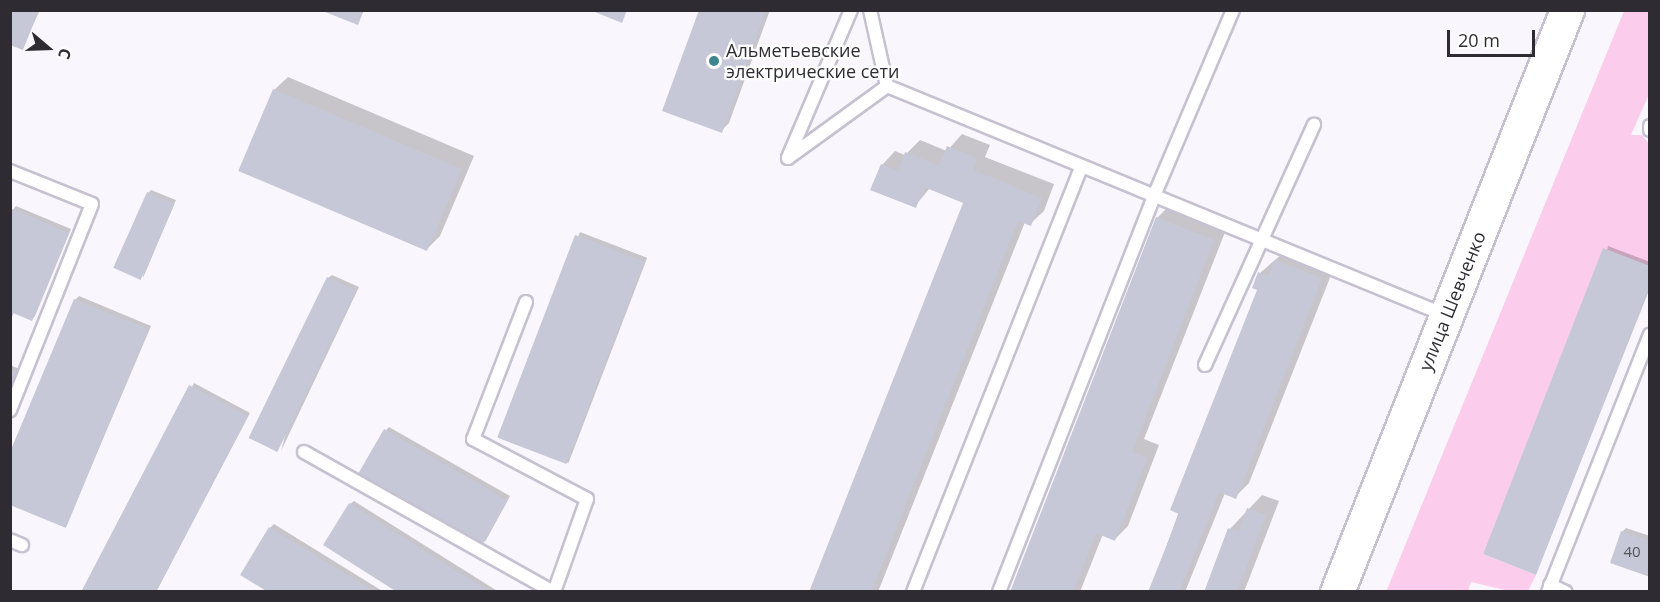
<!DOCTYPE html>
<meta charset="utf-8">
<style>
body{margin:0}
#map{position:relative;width:1660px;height:602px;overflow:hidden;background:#f9f7fd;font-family:"Open Sans",sans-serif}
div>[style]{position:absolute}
.green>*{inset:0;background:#fbccec}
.shadow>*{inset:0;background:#0003;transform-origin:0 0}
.building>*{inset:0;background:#c7c8d7;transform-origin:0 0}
.roads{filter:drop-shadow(2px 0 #c6c1d0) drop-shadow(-2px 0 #c6c1d0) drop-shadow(0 2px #c6c1d0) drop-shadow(0 -2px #c6c1d0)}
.lane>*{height:12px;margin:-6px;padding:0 6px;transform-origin:6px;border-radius:6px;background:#fff}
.primary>*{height:33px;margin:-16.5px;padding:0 16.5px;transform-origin:16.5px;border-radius:16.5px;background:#fff}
.dots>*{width:16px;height:16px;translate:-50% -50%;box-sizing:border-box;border:3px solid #fff;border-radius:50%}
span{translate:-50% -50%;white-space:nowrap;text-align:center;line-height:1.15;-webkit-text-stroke:4.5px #fff;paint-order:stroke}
.number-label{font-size:15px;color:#54535b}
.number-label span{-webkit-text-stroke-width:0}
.poi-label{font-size:18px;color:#2e2c32}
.left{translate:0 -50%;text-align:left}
.street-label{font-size:18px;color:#2e2c32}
.frame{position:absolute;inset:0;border:12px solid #2e2c32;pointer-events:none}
.north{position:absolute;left:18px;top:18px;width:60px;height:60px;-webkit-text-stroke:4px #fff;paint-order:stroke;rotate:109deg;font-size:16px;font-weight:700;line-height:24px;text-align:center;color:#2e2c32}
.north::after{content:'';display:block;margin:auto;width:21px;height:27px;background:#2e2c32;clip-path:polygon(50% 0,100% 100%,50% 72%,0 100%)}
.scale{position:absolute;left:1447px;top:30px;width:88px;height:27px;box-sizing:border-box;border:3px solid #2e2c32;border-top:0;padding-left:8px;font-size:18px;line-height:21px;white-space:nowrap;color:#2e2c32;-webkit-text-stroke:4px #fff;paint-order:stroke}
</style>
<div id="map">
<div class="green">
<div style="clip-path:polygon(1624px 11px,1649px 11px,1649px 94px,1631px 135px,1642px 135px,1649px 144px,1649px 266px,1603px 249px,1483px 554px,1536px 575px,1528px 591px,1509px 591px,1471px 582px,1468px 591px,1386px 592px)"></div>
</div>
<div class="shadow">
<div style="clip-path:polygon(10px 10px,40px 10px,22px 48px)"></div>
<div style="clip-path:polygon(700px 10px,770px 10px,729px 123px,721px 131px)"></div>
<div style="clip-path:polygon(288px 77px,474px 156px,440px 236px,426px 250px,274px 90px)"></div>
<div style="clip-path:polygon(962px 134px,990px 145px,985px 157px,1054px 184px,1044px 211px,1030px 224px,1025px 222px,878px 592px,810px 592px,965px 202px,930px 188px,915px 206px,882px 165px,895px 151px,905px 155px,920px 140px,947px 151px)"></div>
<div style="clip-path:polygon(151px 190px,176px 200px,143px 278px,148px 193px)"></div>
<div style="clip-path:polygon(1170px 205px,1227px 227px,1144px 439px,1159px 445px,1128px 526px,1115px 539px,1103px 534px,1080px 592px,1011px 592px,1157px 218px)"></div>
<div style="clip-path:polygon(16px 206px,71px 229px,35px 316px,32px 319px,14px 312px,10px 321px,10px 213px)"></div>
<div style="left:580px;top:232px;width:72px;height:220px;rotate:21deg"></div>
<div style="clip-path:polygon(1608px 246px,1650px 262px,1650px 288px,1536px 574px)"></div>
<div style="clip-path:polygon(1290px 247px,1335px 265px,1249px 483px,1235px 497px,1225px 493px,1185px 592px,1150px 592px,1259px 289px,1260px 273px)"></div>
<div style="clip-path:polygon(332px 275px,359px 287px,281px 451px,328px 278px)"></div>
<div style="clip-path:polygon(79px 296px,151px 326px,66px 526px,75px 300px)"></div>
<div style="clip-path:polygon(10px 365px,24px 371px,10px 398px)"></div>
<div style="clip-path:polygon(194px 383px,250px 413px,156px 592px,83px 592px)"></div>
<div style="clip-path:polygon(389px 427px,510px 496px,485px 542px,386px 430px)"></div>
<div style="clip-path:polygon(1262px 495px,1279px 501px,1244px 592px,1206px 592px,1230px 529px)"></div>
<div style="clip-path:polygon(354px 501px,499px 592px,400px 592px,350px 504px)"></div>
<div style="clip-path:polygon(274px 524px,384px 592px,271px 592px,270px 528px)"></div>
<div style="clip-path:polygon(1626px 528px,1650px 536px,1650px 575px,1622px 532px)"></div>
</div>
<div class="building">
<div style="clip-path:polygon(10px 10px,39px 10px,23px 50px,10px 45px)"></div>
<div style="clip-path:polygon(320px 10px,364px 10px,358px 25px)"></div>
<div style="clip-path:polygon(590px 10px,627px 10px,622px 23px)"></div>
<div style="clip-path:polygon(699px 10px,766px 10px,722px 133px,662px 111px)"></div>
<div style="left:273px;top:89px;width:205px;height:89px;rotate:23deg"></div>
<div style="clip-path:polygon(947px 146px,977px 158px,973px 170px,1042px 198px,1031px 226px,1018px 221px,871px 592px,809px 592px,963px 203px,924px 187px,916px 208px,870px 190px,881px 164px,898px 171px,905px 152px,939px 166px)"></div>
<div style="left:147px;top:192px;width:30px;height:83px;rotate:24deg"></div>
<div style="clip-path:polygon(10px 208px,69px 233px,32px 321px,13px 313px,10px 318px)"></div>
<div style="clip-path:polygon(1156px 217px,1214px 240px,1132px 452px,1147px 458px,1115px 541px,1096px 533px,1073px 592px,1010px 592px)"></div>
<div style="left:575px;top:235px;width:74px;height:217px;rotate:21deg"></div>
<div style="clip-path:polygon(1603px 248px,1650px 266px,1650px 285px,1536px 575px,1483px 554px)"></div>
<div style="clip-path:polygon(1275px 260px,1322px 278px,1236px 499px,1219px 492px,1179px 592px,1148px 592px,1179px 514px,1170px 510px,1257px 290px,1252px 288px,1258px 272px,1268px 276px)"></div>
<div style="left:327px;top:277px;width:32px;height:179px;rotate:26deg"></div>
<div style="clip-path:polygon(74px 299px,148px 329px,66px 528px,10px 505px,10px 452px)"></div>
<div style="clip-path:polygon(10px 370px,22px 374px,10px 402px)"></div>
<div style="clip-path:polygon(189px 385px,248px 416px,156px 592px,81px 592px)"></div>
<div style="left:384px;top:429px;width:143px;height:54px;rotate:30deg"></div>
<div style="clip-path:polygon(349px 503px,490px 592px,397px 592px,323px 545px)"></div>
<div style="clip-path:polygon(1247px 508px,1266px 515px,1237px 592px,1204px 592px,1228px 528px,1239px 532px)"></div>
<div style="clip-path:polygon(269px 527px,375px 592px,268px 592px,240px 575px)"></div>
<div style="clip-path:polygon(1621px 531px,1650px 541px,1650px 577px,1610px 563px)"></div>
</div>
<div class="roads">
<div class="lane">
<div style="left:851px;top:10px;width:161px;rotate:113.1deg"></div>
<div style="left:788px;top:158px;width:122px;rotate:-36deg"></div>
<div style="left:870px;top:10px;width:78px;rotate:77.4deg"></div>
<div style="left:887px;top:86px;width:603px;rotate:22.31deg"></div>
<div style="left:1650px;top:126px;width:4px;rotate:90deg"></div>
<div style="left:10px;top:171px;width:88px;rotate:21.9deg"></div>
<div style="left:92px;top:204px;width:222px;rotate:111.7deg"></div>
<div style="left:526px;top:302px;width:147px;rotate:111.1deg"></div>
<div style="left:473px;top:439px;width:129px;rotate:27.8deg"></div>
<div style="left:587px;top:499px;width:99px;rotate:109.5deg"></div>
<div style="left:1205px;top:365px;width:264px;rotate:-65.6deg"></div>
<div style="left:304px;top:452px;width:286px;rotate:29.3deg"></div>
<div style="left:10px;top:540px;width:13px;rotate:23deg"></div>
<div style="left:1550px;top:585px;width:17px;rotate:24deg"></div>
<div style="left:913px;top:592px;width:458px;rotate:-68.4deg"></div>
<div style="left:999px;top:592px;width:425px;rotate:-68.6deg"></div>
<div style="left:1154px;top:196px;width:202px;rotate:-67deg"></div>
<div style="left:1548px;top:592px;width:277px;rotate:-68.4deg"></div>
</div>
<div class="primary">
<div style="left:1337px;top:592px;width:626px;rotate:-68.44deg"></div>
</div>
</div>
<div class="dots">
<div style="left:714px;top:61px;background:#3f8590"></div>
</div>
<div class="number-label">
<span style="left:1632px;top:552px">40</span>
</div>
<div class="poi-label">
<span class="left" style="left:726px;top:61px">Альметьевские<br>электрические сети</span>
</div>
<div class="street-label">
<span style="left:1452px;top:301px;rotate:-68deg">улица Шевченко</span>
</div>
<div class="frame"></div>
<div class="north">С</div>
<div class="scale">20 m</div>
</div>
